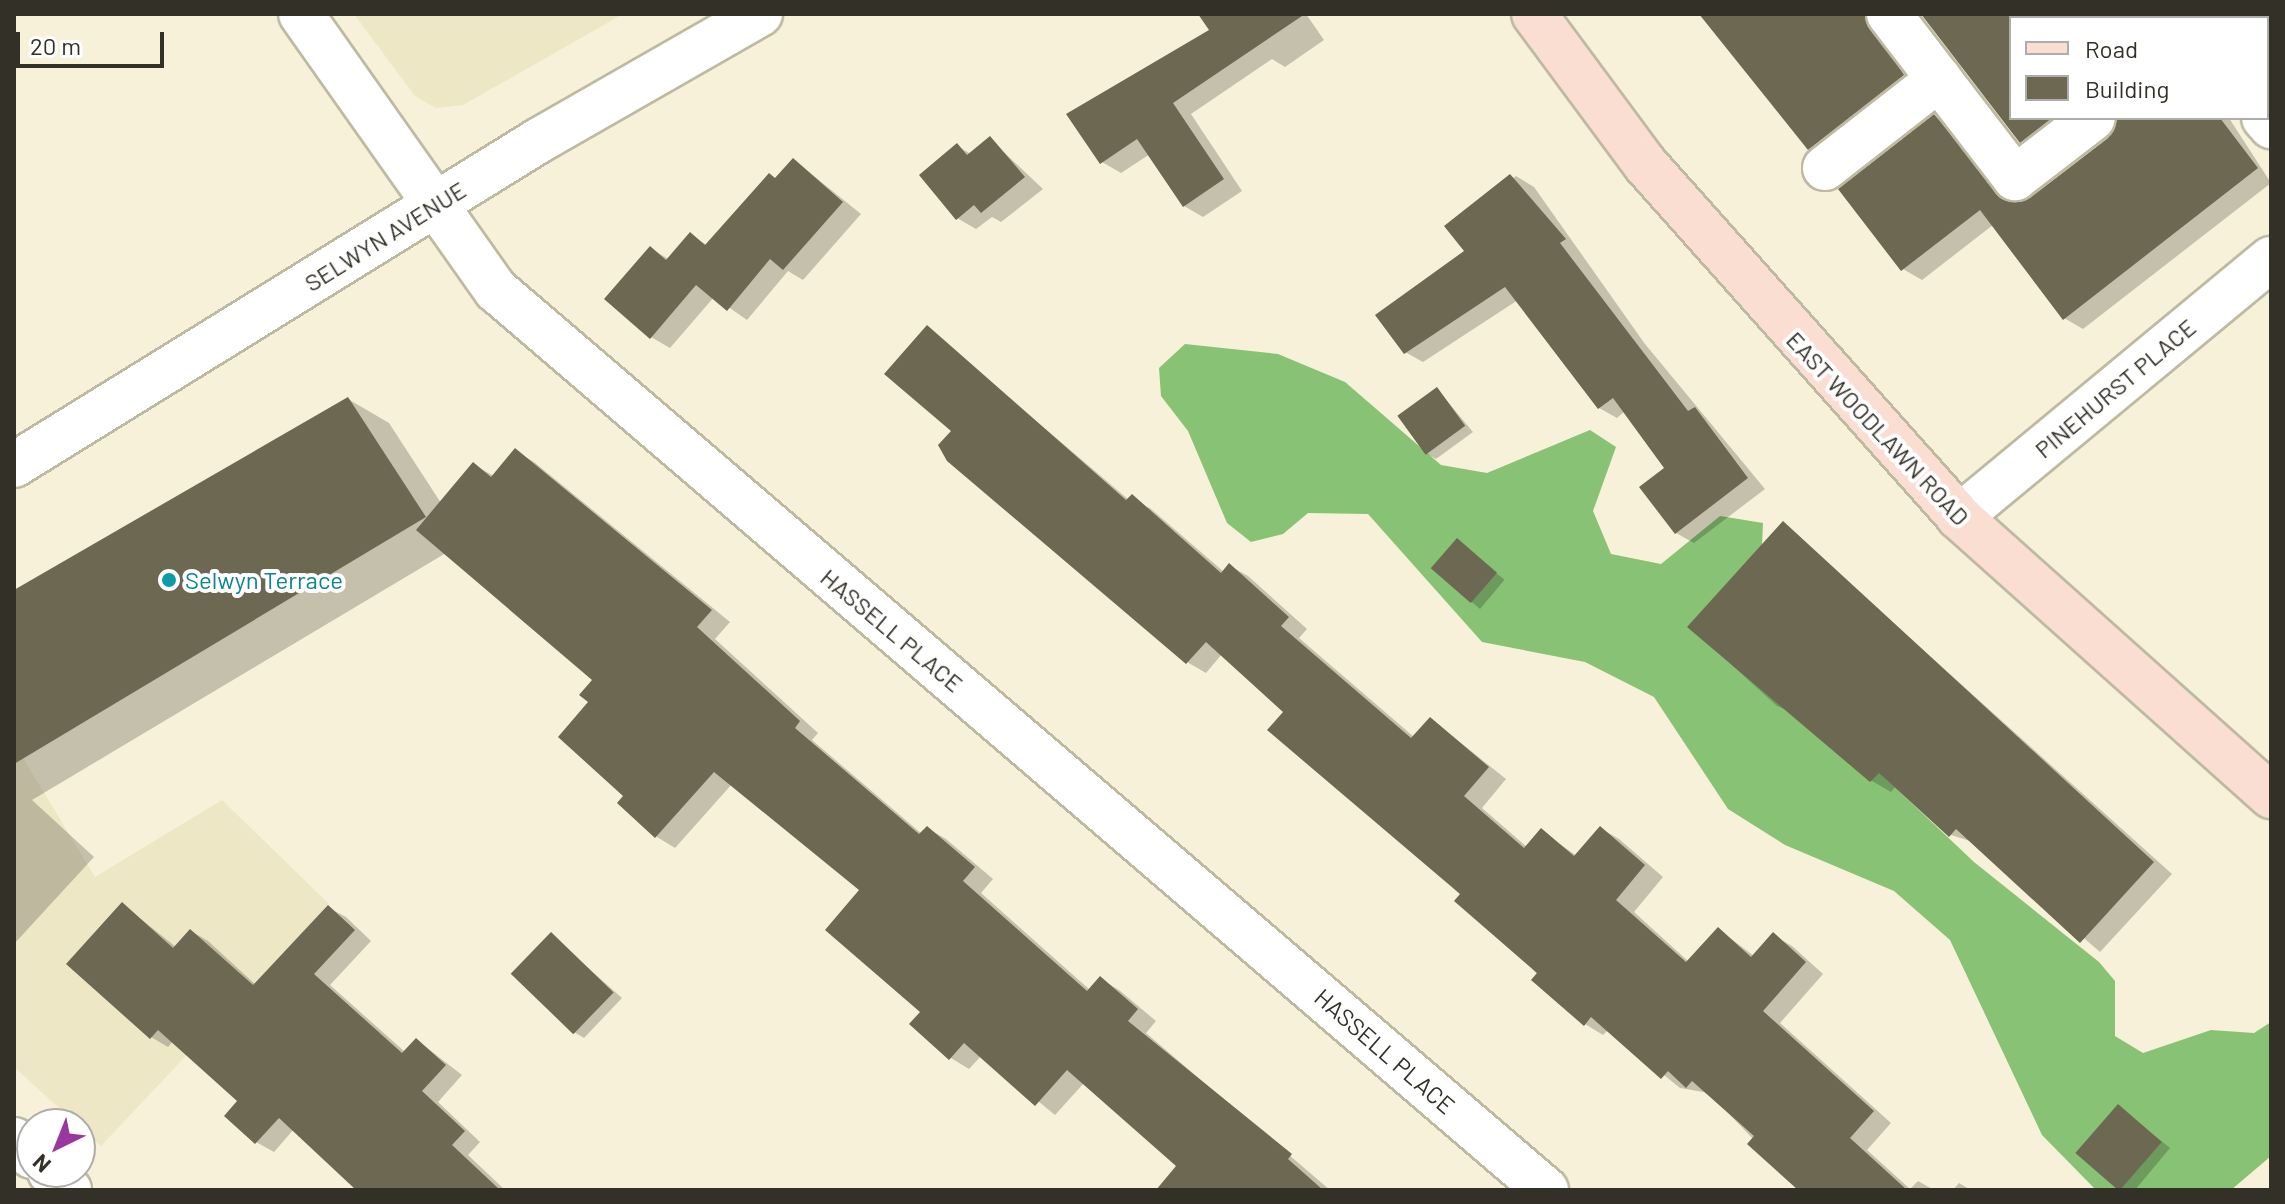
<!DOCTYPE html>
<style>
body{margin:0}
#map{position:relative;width:2285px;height:1204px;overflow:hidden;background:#f6f1d8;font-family:Barlow,sans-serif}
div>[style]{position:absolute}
.built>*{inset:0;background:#ede7c6}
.forest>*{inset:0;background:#88c275}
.shadow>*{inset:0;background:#0003;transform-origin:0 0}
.building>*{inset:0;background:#6c6852;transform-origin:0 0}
.roads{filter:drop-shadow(2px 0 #bebaa2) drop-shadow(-2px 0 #bebaa2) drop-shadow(0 2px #bebaa2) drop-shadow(0 -2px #bebaa2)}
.minor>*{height:44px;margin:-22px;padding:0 22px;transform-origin:22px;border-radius:22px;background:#fff}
.tertiary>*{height:44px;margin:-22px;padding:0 22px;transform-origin:22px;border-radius:22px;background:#fff}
.primary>*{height:44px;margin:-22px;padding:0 22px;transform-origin:22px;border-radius:22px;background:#faded2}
.dots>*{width:22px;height:22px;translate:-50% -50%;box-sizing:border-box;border:4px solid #fff;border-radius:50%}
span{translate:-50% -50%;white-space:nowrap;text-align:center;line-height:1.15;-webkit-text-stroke:8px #fff;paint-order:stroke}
.street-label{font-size:24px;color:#333127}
.culture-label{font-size:24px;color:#0d838f}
.left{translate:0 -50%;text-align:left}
.frame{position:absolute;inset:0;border:16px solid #333127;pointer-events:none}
.legend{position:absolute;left:2009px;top:16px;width:260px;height:104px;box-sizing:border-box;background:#fff;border:2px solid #adada9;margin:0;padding:10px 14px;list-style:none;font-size:24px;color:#333127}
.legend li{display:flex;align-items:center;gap:16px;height:40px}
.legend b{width:40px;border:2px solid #adada9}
.north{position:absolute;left:16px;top:1108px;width:80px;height:80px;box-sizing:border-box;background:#fff;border:2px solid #adada9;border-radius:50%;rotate:223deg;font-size:22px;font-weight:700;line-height:32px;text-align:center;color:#333127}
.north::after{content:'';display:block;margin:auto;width:28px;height:36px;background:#9a379e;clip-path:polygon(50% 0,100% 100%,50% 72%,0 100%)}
.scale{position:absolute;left:16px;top:32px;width:148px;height:36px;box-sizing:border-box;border:4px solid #333127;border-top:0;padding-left:10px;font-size:24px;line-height:28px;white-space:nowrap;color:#333127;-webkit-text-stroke:6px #fff;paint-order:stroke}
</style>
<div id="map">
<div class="built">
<div style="clip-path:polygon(354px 14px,623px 14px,463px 105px,436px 108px,415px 96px)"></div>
<div style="clip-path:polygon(14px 743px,95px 877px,222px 800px,329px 904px,101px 1146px,14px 1067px)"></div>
</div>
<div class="forest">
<div style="clip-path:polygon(1185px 344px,1278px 354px,1345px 382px,1441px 465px,1487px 473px,1590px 430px,1616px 447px,1593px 511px,1611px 554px,1661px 564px,1720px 516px,1763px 523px,1760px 591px,1776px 675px,1974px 862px,2099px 962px,2115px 981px,2115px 1036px,2143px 1053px,2211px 1030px,2254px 1033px,2271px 1022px,2271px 1156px,2231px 1190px,2096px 1190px,2042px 1135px,1950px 940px,1894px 891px,1785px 845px,1728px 809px,1654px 697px,1585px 662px,1482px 642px,1368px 514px,1308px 513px,1283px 534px,1251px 542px,1227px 523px,1188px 431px,1161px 396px,1159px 368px)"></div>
</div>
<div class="shadow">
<div style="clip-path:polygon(1201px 14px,1306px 14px,1324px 40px,1285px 67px,1272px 59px,1191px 114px,1242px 191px,1203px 217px,1184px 206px,1150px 154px,1121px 173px,1102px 162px,1212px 30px)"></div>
<div style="clip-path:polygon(1703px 14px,1886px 14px,1922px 86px,1829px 159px,1810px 148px)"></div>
<div style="clip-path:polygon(1923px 14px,2169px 14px,2172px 18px,2011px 18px,2011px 118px,2085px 118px,2040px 152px,2021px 141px)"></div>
<div style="clip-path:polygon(2259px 14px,2271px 14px,2271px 28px,2267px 18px)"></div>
<div style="clip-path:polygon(1935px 117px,1954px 128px,2019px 205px,2110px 139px,2118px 118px,2229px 118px,2271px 183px,2083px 329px,2064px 318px,1993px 225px,1922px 280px,1903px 269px)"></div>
<div style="clip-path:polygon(990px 139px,1043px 189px,1001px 222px,992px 217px,976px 229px,957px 218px,957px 146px,971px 154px)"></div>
<div style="clip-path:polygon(794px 160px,861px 214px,803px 280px,788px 271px,747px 320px,714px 297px,670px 348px,651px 337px,650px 248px,670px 260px,690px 235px,707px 245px)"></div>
<div style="clip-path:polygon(1516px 176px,1534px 187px,1645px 344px,1765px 489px,1694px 543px,1676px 533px,1667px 468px,1625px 411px,1617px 418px,1599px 408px,1518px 300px,1423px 362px,1405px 352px,1467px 252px,1447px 226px)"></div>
<div style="clip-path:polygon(927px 328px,1129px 500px,1150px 508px,1224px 572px,1230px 566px,1248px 576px,1307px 629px,1299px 638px,1414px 737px,1431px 719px,1506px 779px,1482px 808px,1527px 847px,1541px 831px,1577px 856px,1600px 828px,1619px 839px,1663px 877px,1634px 912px,1689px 962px,1718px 929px,1754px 956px,1773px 935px,1792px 946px,1823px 974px,1780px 1023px,1891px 1123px,1867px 1150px,1910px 1189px,1918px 1181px,1934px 1190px,1802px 1190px,1709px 1093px,1680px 1088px,1608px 1030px,1603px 1035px,1585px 1024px,1286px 712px,1222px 654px,1206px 673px,1187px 662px,953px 431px)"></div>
<div style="clip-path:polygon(1437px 389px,1473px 432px,1436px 459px,1427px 454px)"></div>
<div style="clip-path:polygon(348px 399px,389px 423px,441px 503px,474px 465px,494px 476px,515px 451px,534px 462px,730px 622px,715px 639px,818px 733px,812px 740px,922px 834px,927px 828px,946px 839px,993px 879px,981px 893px,1090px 990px,1100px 979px,1119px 990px,1156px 1021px,1146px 1033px,1330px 1190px,1170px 1190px,1179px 1166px,1084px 1083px,1055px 1115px,982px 1055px,969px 1069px,951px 1058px,862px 890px,732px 784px,675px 848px,657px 837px,619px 803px,626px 796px,591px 702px,595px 680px,446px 553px,32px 800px,94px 857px,14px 944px,14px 594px)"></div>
<div style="clip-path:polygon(1783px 524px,2172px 874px,2100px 952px,1973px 842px,1951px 835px,1896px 786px,1891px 792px,1872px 781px,1798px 714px,1777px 706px,1690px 627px)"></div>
<div style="left:1457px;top:540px;width:62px;height:38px;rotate:40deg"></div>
<div style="clip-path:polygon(122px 904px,176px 947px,191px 931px,208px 941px,256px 985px,329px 908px,346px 917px,371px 941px,330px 985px,405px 1052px,417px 1040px,462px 1075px,438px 1102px,480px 1142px,468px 1155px,505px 1190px,359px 1190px,294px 1129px,274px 1152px,256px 1142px,226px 1116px,239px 1101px,173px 1041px,168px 1047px,151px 1037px)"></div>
<div style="clip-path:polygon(551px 935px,622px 998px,584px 1038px,574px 1032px)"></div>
<div style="clip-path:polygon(2119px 1107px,2170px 1148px,2135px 1190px,2122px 1189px,2080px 1154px)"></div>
<div style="clip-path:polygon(1959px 1183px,1971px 1190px,1953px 1190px)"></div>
</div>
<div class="building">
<div style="clip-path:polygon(1198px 14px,1305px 14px,1173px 103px,1224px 179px,1183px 207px,1137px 139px,1100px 164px,1066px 114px,1209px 30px)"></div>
<div style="clip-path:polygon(1699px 14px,1865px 14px,1904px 75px,1808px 150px)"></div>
<div style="clip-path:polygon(1921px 14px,2011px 14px,2011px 118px,2052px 118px,2020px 143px)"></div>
<div style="clip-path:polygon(1934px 114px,2006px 201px,2030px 198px,2108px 138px,2117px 118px,2220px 118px,2258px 168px,2063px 320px,1980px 210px,1901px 271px,1838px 189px)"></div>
<div style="clip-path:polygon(990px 136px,1025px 177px,981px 213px,974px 205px,956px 220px,919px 175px,957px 143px,967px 155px)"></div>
<div style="clip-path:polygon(793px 158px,843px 202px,783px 270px,770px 259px,727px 311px,696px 285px,650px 339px,604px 299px,650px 246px,666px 260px,690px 232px,705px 245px,769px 173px,775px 178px)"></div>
<div style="clip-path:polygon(1510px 174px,1566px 239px,1560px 243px,1688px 411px,1695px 407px,1748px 478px,1675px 534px,1639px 487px,1664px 468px,1613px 398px,1598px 409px,1505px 287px,1404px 354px,1375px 315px,1464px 251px,1444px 226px)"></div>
<div style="clip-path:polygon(927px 325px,1126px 500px,1132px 494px,1221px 573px,1229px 563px,1289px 617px,1281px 626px,1411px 738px,1430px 717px,1489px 767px,1464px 796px,1524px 848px,1541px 828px,1574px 856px,1600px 826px,1645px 865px,1616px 900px,1686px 962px,1718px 927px,1751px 957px,1773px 932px,1806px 962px,1763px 1011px,1874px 1111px,1850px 1138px,1907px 1190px,1798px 1190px,1747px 1144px,1754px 1136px,1692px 1081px,1686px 1088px,1668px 1071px,1661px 1079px,1591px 1017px,1584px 1026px,1531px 980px,1537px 973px,1454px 901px,1460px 894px,1267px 730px,1283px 712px,1206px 642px,1186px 664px,947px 461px,938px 445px,951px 431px,884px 374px)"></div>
<div style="left:1437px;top:387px;width:48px;height:49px;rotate:54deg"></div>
<div style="clip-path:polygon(348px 397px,426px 517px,14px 764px,14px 590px)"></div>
<div style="clip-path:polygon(515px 448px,712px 610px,697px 627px,800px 721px,795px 728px,919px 834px,927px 826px,975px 867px,963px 881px,1087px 991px,1100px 976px,1138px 1009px,1128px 1021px,1292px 1154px,1288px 1159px,1323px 1190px,1156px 1190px,1176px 1166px,1067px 1070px,1035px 1106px,964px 1043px,949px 1060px,909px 1024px,920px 1012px,825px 930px,859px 890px,714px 772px,655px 838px,617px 803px,623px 796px,558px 737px,588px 702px,579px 695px,592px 680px,416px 530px,473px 462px,491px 477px)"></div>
<div style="clip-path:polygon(1783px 521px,2154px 862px,2080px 943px,1956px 829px,1949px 837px,1879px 773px,1870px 782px,1687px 627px)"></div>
<div style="left:1457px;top:538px;width:53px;height:40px;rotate:41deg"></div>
<div style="clip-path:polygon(122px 902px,173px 948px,190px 929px,253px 985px,328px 905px,355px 930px,314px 974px,402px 1053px,416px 1038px,446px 1065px,422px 1091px,465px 1131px,452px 1145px,500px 1190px,356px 1190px,279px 1118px,255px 1144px,224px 1116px,237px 1101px,158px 1030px,150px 1039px,66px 964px)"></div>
<div style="left:551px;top:932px;width:87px;height:58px;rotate:44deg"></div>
<div style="left:2118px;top:1104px;width:58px;height:65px;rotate:41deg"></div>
</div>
<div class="roads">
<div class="minor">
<div style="left:301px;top:14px;width:338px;rotate:54.8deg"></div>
<div style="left:496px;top:290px;width:1383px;rotate:40.6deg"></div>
<div style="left:1889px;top:14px;width:207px;rotate:52.5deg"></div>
<div style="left:2015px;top:178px;width:98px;rotate:-37.6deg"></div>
<div style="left:2264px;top:118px;width:11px;rotate:49deg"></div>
<div style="left:1825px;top:168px;width:145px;rotate:-38deg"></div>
<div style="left:1959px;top:517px;width:405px;rotate:-39.6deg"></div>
<div style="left:14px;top:1140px;width:24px;rotate:42deg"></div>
<div style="left:50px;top:1172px;width:26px;rotate:43deg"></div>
</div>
<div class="tertiary">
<div style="left:14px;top:465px;width:616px;rotate:-31.73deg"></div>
<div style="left:538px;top:141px;width:256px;rotate:-29.8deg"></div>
</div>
<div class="primary">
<div style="left:1534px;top:14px;width:187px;rotate:53.5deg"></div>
<div style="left:1645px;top:164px;width:472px;rotate:48.3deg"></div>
<div style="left:1959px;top:517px;width:419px;rotate:41.8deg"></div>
</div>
</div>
<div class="dots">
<div style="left:169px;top:580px;background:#0f9aa8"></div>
</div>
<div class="street-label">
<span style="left:385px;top:236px;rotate:-32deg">SELWYN AVENUE</span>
<span style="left:2115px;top:388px;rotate:-40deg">PINEHURST PLACE</span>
<span style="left:1878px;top:428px;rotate:47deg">EAST WOODLAWN ROAD</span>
<span style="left:892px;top:630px;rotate:40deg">HASSELL PLACE</span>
<span style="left:1385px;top:1051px;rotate:41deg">HASSELL PLACE</span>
</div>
<div class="culture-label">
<span class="left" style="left:185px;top:580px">Selwyn Terrace</span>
</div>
<div class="frame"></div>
<ul class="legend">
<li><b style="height:10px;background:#faded2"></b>Road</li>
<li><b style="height:22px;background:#6c6852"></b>Building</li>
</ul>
<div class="north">N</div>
<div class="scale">20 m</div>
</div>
